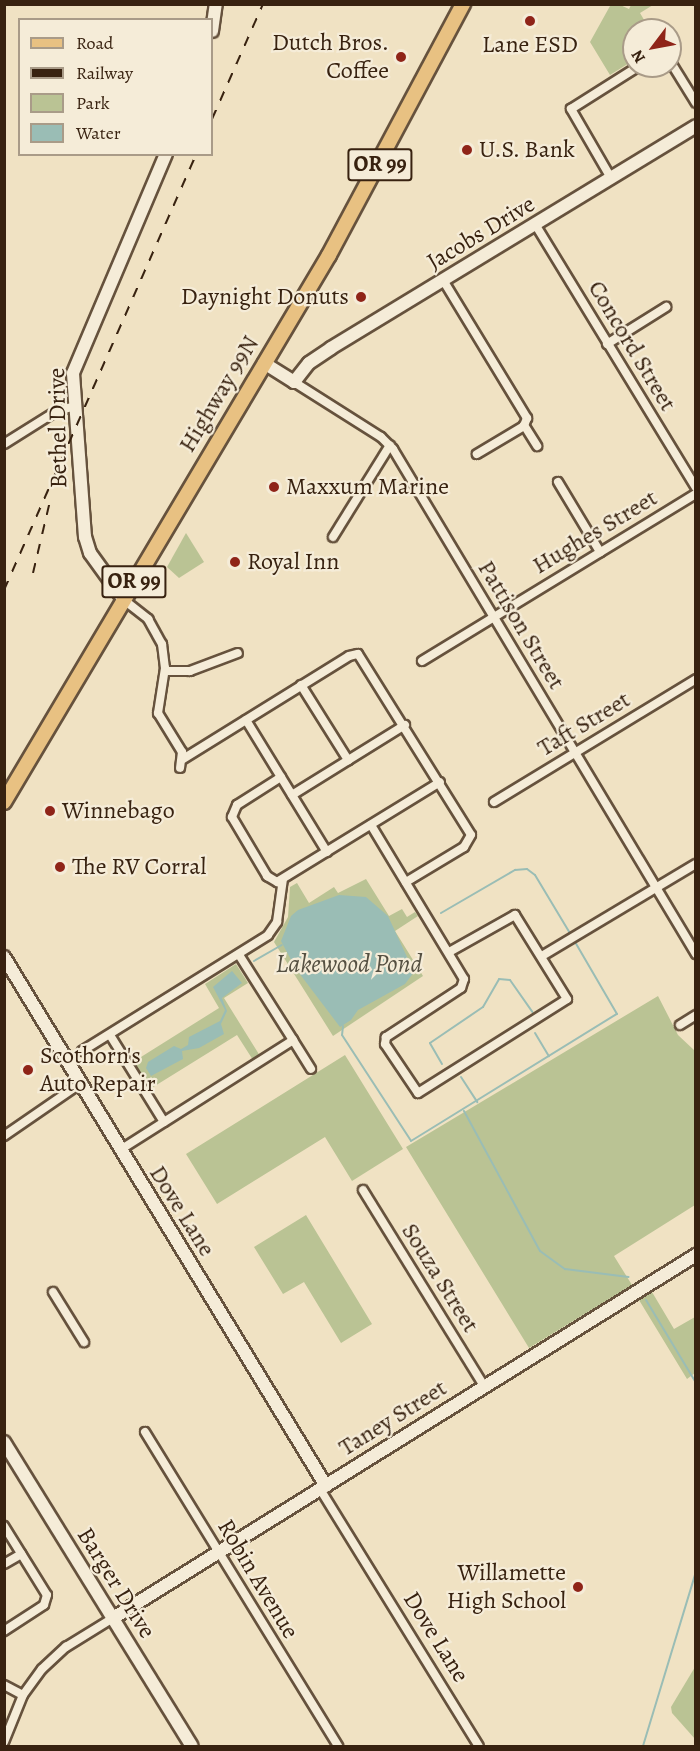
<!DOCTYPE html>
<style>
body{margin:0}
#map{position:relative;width:700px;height:1751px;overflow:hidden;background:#f0e2c3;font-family:Alegreya,serif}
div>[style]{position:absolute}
.green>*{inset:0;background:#bac394}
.water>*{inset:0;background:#9abdb5}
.stream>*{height:2px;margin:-1px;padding:0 1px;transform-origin:1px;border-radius:1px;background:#9abdb5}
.roads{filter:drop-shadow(2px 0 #66523d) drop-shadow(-2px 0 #66523d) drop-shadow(0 2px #66523d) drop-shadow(0 -2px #66523d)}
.street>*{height:8px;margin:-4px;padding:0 4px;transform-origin:4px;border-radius:4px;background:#f5ecd8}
.secondary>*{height:12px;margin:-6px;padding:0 6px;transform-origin:6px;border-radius:6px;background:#f5ecd8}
.primary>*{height:14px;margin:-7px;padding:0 7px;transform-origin:7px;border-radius:7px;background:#e8c182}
.rail>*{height:2px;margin-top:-1px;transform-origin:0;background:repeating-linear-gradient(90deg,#382210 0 10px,transparent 0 20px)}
.dots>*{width:16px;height:16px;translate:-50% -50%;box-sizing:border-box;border:3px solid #f5ecd8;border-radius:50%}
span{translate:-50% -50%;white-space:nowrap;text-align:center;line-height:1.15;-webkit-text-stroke:4.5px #f5ecd8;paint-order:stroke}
.shield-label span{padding:2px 4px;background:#f5ecd8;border:2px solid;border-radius:4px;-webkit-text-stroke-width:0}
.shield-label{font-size:22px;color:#382210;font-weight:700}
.poi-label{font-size:24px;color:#382210}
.right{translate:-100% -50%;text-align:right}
.left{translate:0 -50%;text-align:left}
.street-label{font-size:24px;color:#382210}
.water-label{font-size:26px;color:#555042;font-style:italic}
.frame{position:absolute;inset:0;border:6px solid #382210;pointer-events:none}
.legend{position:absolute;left:18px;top:18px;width:195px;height:138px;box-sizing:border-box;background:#f5ecd8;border:2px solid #a99b88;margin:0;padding:8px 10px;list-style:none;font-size:18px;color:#382210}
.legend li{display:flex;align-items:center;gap:12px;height:30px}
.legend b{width:30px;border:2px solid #a99b88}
.north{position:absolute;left:622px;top:18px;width:60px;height:60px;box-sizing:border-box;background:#f5ecd8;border:2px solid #a99b88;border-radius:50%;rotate:238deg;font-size:16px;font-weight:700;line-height:24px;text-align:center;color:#382210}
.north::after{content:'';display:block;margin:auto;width:21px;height:27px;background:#8f2418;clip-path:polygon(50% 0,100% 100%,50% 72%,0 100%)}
</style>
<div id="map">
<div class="green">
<div style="clip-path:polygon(618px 4px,629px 9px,631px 5px,653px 5px,640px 13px,650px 30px,634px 30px,634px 60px,610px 75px,590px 42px,610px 6px)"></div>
<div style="clip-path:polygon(186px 533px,204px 562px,179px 578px,167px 567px)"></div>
<div style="clip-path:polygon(366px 879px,389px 916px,402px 909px,407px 917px,415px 912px,418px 916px,395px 931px,423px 976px,333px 1036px,274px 942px,288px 917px,290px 887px,297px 883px,309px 903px,334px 887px,338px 893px)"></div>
<div style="clip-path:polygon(236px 964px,248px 983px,224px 998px,260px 1056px,253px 1060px,237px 1035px,150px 1089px,133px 1062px,219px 1008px,205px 984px)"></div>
<div style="clip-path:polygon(658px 996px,678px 1035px,695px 1051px,695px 1205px,614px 1256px,632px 1285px,529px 1348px,406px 1147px)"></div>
<div style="clip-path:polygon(345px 1055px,403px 1149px,352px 1181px,325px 1137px,217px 1204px,186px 1154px)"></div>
<div style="clip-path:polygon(306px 1215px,372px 1324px,341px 1343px,304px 1282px,283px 1294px,254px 1247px)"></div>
<div style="clip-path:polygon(652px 1292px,674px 1329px,695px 1317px,695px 1373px,687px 1379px,639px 1300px)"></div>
<div style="clip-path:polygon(695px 1667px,695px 1739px,672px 1713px,671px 1707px)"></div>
</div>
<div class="water">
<div style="clip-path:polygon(339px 895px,366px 897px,388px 916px,414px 972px,405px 984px,358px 1010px,351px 1020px,340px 1027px,296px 969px,281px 941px,291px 916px,298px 910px)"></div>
<div style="clip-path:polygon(232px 971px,242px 983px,222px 998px,227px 1011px,221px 1024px,224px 1034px,199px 1048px,182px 1051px,183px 1059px,151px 1076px,146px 1068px,148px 1062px,174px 1046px,181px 1049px,188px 1045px,189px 1037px,220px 1021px,225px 1010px,213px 987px)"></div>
</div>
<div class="stream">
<div style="left:441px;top:913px;width:86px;rotate:-30.2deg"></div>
<div style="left:515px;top:870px;width:12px;rotate:-5deg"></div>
<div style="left:527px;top:869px;width:10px;rotate:37deg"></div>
<div style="left:535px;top:875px;width:70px;rotate:59deg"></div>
<div style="left:254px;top:961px;width:32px;rotate:-30deg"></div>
<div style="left:343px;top:1026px;width:9px;rotate:96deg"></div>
<div style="left:342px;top:1035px;width:126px;rotate:56.9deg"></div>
<div style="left:411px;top:1141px;width:242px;rotate:-31.7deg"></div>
<div style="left:617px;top:1014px;width:86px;rotate:-120.2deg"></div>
<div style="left:535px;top:1033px;width:27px;rotate:59deg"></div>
<div style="left:442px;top:1064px;width:24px;rotate:-120deg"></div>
<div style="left:430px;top:1043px;width:64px;rotate:-34.2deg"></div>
<div style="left:483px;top:1007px;width:32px;rotate:-60deg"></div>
<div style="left:499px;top:979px;width:11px;rotate:5deg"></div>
<div style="left:510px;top:980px;width:39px;rotate:55deg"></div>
<div style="left:461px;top:1077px;width:30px;rotate:57deg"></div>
<div style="left:464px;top:1111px;width:159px;rotate:61.5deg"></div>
<div style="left:540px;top:1251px;width:31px;rotate:36deg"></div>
<div style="left:565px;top:1269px;width:64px;rotate:7.1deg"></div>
<div style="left:646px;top:1300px;width:97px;rotate:58.9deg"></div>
<div style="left:643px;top:1746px;width:182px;rotate:-73.1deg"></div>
</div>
<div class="roads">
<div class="street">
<div style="left:670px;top:61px;width:49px;rotate:58.2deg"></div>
<div style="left:611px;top:178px;width:80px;rotate:-120.1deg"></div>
<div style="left:571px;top:109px;width:80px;rotate:-32.3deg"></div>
<div style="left:535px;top:224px;width:309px;rotate:58.6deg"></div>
<div style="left:443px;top:280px;width:162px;rotate:58.7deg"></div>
<div style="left:527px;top:418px;width:9px;rotate:111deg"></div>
<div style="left:524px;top:426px;width:55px;rotate:149.2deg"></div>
<div style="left:607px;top:344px;width:70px;rotate:-32.1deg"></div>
<div style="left:294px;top:382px;width:103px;rotate:32.3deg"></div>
<div style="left:381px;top:437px;width:17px;rotate:45deg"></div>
<div style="left:393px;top:449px;width:589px;rotate:59.04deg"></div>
<div style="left:524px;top:425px;width:25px;rotate:58deg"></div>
<div style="left:4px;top:444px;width:60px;rotate:-32.1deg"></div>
<div style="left:55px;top:412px;width:21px;rotate:-17deg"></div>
<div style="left:558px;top:482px;width:82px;rotate:59deg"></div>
<div style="left:333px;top:537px;width:108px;rotate:-58.2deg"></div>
<div style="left:124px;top:600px;width:31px;rotate:38deg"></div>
<div style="left:148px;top:619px;width:29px;rotate:61deg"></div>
<div style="left:162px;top:644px;width:24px;rotate:83deg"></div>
<div style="left:165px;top:668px;width:46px;rotate:98.8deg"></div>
<div style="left:158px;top:713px;width:46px;rotate:58.4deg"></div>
<div style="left:182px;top:752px;width:16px;rotate:97deg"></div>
<div style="left:422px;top:661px;width:321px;rotate:-31.4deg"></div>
<div style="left:165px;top:671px;width:25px"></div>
<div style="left:190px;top:671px;width:51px;rotate:-20.6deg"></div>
<div style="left:301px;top:685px;width:89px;rotate:57.9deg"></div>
<div style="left:246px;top:720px;width:155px;rotate:58.5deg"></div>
<div style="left:183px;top:759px;width:195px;rotate:-31.8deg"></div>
<div style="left:349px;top:656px;width:9px;rotate:-13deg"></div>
<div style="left:358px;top:654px;width:213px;rotate:58deg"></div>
<div style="left:471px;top:835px;width:14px;rotate:120deg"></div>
<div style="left:464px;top:847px;width:68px;rotate:148.9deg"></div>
<div style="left:281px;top:777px;width:52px;rotate:147.5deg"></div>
<div style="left:237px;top:805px;width:13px;rotate:113deg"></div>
<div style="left:232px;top:817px;width:69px;rotate:59.3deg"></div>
<div style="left:267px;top:876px;width:12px;rotate:31deg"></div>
<div style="left:277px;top:882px;width:191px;rotate:-31.5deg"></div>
<div style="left:292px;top:795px;width:133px;rotate:-31.8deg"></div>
<div style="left:494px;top:802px;width:237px;rotate:-31.3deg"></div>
<div style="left:371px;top:825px;width:180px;rotate:58.9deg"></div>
<div style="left:464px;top:979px;width:9px;rotate:108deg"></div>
<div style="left:461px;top:988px;width:90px;rotate:146.8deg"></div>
<div style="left:386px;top:1037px;width:7px;rotate:98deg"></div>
<div style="left:385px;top:1044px;width:59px;rotate:56deg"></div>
<div style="left:418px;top:1093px;width:176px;rotate:-32.2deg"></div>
<div style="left:567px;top:999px;width:99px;rotate:-121.8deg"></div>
<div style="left:515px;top:915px;width:76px;rotate:150.7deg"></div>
<div style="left:542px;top:956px;width:179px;rotate:-30.9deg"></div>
<div style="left:680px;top:1025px;width:19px;rotate:-32deg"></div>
<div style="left:110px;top:1035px;width:102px;rotate:58.2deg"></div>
<div style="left:164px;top:1122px;width:153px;rotate:-32.4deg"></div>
<div style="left:293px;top:1040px;width:101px;rotate:-122.4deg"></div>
<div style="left:293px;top:1040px;width:34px;rotate:58deg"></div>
<div style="left:82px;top:1051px;width:219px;rotate:-31.9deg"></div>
<div style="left:268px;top:935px;width:16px;rotate:-55deg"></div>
<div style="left:277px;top:922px;width:43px;rotate:-82.1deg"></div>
<div style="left:4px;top:1136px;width:93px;rotate:-34.5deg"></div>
<div style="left:120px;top:1150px;width:52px;rotate:-32.5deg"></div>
<div style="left:363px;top:1190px;width:230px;rotate:58.3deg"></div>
<div style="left:53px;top:1292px;width:59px;rotate:58.2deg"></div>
<div style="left:145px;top:1432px;width:369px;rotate:58.4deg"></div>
<div style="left:320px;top:1489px;width:302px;rotate:58.3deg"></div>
<div style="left:4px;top:1526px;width:81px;rotate:58.1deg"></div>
<div style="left:47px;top:1595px;width:10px;rotate:107deg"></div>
<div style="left:44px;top:1605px;width:48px;rotate:147deg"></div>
<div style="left:4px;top:1564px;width:20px;rotate:-30deg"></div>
<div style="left:4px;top:1685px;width:21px;rotate:28deg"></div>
<div style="left:4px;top:1742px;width:51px;rotate:-68deg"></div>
<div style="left:23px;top:1695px;width:32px;rotate:-54deg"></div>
<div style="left:42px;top:1669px;width:33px;rotate:-43deg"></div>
<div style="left:66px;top:1647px;width:55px;rotate:-31.7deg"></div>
</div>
<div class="secondary">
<div style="left:212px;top:31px;width:27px;rotate:-82deg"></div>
<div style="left:264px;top:363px;width:36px;rotate:32deg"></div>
<div style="left:294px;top:382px;width:24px;rotate:-52deg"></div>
<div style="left:309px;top:363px;width:27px;rotate:-34deg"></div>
<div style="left:331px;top:348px;width:427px;rotate:-31.3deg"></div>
<div style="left:124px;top:600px;width:58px;rotate:-125.9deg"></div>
<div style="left:90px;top:553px;width:17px;rotate:-107deg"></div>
<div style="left:85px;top:537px;width:164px;rotate:-94.2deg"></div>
<div style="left:73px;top:373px;width:238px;rotate:-67deg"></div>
<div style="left:4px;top:957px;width:619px;rotate:58.67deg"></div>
<div style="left:4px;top:1442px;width:357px;rotate:58.3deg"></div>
<div style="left:113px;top:1618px;width:687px;rotate:-31.91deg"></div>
</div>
<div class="primary">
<div style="left:4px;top:802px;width:636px;rotate:-59.28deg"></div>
<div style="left:329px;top:255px;width:285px;rotate:-61.9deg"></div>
</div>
</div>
<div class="rail">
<div style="left:212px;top:119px;width:126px;rotate:-66.1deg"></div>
<div style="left:33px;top:573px;width:78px;rotate:-76.7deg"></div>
<div style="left:4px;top:590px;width:476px;rotate:-66.2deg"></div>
</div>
<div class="dots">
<div style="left:530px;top:21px;background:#8f2418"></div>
<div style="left:401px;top:57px;background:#8f2418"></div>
<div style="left:467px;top:150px;background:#8f2418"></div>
<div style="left:361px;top:297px;background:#8f2418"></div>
<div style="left:274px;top:487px;background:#8f2418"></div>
<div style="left:235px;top:562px;background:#8f2418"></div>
<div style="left:50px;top:811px;background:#8f2418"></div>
<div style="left:60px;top:867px;background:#8f2418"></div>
<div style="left:28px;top:1070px;background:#8f2418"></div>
<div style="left:578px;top:1587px;background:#8f2418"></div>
</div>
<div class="shield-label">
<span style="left:380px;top:165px">OR 99</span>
<span style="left:134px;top:582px">OR 99</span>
</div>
<div class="poi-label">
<span class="right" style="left:389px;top:57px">Dutch Bros.<br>Coffee</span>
<span style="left:530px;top:45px">Lane ESD</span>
<span class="left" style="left:479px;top:150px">U.S. Bank</span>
<span class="right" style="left:349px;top:297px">Daynight Donuts</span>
<span class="left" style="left:286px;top:487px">Maxxum Marine</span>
<span class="left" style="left:247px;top:562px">Royal Inn</span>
<span class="left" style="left:62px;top:811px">Winnebago</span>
<span class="left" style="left:72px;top:867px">The RV Corral</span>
<span class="left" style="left:40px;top:1070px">Scothorn's<br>Auto Repair</span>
<span class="right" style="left:566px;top:1587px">Willamette<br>High School</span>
</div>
<div class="street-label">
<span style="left:481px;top:233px;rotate:-31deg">Jacobs Drive</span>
<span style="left:632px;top:346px;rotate:59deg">Concord Street</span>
<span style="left:219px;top:394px;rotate:-59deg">Highway 99N</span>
<span style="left:58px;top:428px;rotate:-91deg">Bethel Drive</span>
<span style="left:595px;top:532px;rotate:-31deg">Hughes Street</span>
<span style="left:521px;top:625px;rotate:59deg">Pattison Street</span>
<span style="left:584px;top:724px;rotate:-31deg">Taft Street</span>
<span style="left:182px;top:1211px;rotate:58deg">Dove Lane</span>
<span style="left:440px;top:1278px;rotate:58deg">Souza Street</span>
<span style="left:393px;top:1418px;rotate:-32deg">Taney Street</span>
<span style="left:258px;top:1579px;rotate:59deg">Robin Avenue</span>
<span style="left:116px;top:1583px;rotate:58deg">Barger Drive</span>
<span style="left:436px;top:1637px;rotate:58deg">Dove Lane</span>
</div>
<div class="water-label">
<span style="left:349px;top:964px">Lakewood Pond</span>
</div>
<div class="frame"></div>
<ul class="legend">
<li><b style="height:8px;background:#e8c182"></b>Road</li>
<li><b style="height:8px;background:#382210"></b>Railway</li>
<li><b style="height:16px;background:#bac394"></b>Park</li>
<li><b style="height:16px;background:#9abdb5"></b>Water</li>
</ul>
<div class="north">N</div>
</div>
